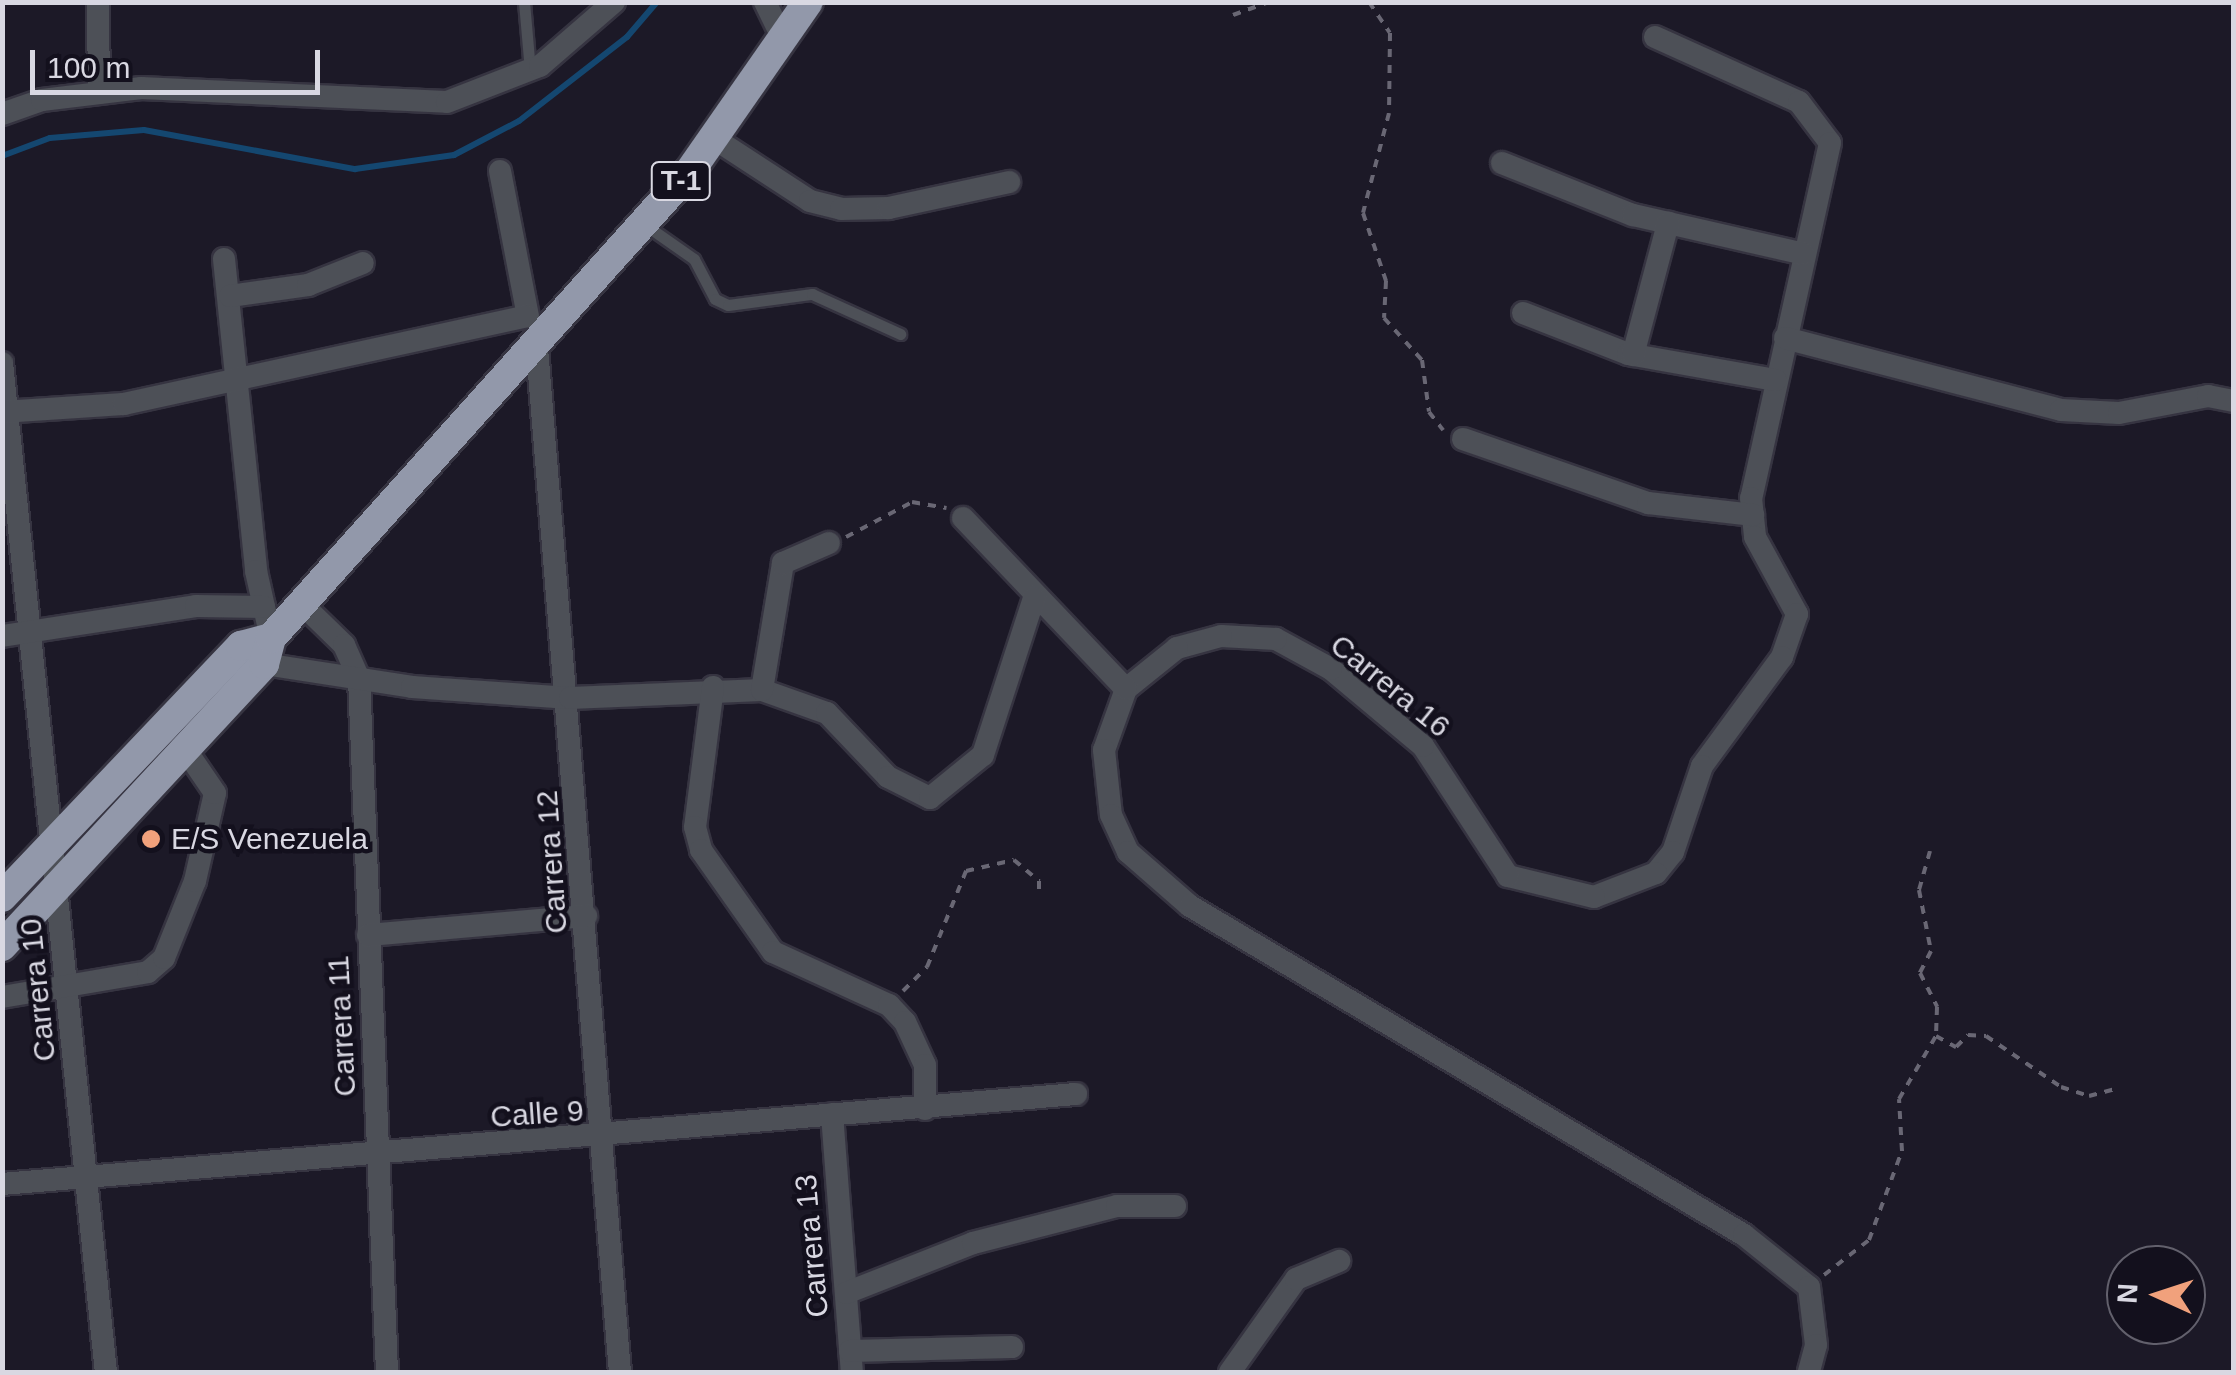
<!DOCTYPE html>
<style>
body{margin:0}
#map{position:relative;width:2236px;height:1375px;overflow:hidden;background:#1c1927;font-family:Arial,sans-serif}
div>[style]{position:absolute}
.stream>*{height:6px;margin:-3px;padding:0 3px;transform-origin:3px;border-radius:3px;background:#144770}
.path>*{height:4px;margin-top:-2px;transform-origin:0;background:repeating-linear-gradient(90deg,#696774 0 8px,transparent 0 16px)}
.roads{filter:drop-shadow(2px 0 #363441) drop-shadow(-2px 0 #363441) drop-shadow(0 2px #363441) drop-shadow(0 -2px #363441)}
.lane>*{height:11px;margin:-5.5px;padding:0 5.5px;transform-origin:5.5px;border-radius:5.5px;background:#4d5057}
.street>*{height:22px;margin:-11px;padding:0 11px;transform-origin:11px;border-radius:11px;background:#4d5057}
.highway>*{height:30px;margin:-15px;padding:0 15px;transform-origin:15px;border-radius:15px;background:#9298aa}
.dots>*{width:28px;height:28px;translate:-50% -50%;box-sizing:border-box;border:5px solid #13101d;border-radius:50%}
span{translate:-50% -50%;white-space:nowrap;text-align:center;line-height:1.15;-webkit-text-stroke:9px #13101d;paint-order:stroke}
.shield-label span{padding:2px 8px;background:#13101d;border:2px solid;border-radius:8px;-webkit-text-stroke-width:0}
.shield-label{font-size:28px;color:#d9d8e2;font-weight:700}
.street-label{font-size:30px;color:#d9d8e2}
.poi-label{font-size:30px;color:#d9d8e2}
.left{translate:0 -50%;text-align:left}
.frame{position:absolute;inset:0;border:5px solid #d9d8e2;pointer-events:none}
.north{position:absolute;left:2106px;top:1245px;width:100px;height:100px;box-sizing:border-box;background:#13101d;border:2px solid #62606c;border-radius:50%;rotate:273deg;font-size:28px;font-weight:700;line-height:40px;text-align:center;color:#d9d8e2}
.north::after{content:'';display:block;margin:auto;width:35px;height:45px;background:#f1a17c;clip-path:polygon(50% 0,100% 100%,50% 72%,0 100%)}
.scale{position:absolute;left:30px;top:50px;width:290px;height:45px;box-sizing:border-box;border:5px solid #d9d8e2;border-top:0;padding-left:12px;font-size:30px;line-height:35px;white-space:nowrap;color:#d9d8e2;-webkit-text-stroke:8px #13101d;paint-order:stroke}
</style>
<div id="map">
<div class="stream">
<div style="left:2px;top:156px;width:51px;rotate:-20.6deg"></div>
<div style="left:50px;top:138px;width:94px;rotate:-4.9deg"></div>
<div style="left:144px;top:130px;width:215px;rotate:10.5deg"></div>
<div style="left:355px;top:169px;width:100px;rotate:-8deg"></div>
<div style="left:454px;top:155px;width:73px;rotate:-27.6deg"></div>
<div style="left:519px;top:121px;width:137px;rotate:-37.9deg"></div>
<div style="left:627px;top:37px;width:46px;rotate:-49.4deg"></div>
</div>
<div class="path">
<div style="left:1369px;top:2px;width:37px;rotate:56deg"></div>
<div style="left:1390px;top:33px;width:80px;rotate:90.7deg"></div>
<div style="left:1389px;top:113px;width:103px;rotate:104.6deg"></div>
<div style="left:1363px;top:213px;width:72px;rotate:71.3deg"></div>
<div style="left:1386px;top:281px;width:37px;rotate:93deg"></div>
<div style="left:1384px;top:318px;width:57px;rotate:47.9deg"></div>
<div style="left:1422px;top:360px;width:52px;rotate:82.3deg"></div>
<div style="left:1429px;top:412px;width:23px;rotate:52deg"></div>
<div style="left:1233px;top:15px;width:38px;rotate:-20deg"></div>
<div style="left:846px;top:537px;width:75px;rotate:-27.9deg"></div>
<div style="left:912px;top:502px;width:35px;rotate:10deg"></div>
<div style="left:1930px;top:851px;width:41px;rotate:105.8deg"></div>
<div style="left:1919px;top:890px;width:62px;rotate:78.9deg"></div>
<div style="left:1931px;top:951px;width:25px;rotate:117deg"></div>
<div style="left:1920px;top:973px;width:38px;rotate:63deg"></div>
<div style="left:1937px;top:1007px;width:29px;rotate:92deg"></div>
<div style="left:903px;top:991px;width:34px;rotate:-45deg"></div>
<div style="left:927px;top:967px;width:104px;rotate:-67.9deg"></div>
<div style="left:966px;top:871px;width:49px;rotate:-12.9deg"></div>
<div style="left:1014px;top:860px;width:33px;rotate:40deg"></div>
<div style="left:1039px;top:881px;width:14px;rotate:90deg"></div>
<div style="left:1824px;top:1275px;width:57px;rotate:-37.9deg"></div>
<div style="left:1869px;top:1240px;width:95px;rotate:-69.7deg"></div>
<div style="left:1902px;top:1151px;width:52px;rotate:-93.3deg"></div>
<div style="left:1899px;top:1099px;width:73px;rotate:-59.6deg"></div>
<div style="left:1936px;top:1036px;width:23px;rotate:29deg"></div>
<div style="left:1956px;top:1047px;width:17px;rotate:-45deg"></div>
<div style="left:1968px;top:1035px;width:18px;rotate:3deg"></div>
<div style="left:1986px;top:1036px;width:91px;rotate:34.2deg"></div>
<div style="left:2061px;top:1087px;width:29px;rotate:18deg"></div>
<div style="left:2089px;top:1096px;width:31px;rotate:-15deg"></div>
</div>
<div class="roads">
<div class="lane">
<div style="left:524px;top:2px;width:68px;rotate:85deg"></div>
<div style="left:644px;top:224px;width:61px;rotate:35deg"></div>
<div style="left:694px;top:259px;width:45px;rotate:62.3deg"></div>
<div style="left:715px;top:299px;width:14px;rotate:25deg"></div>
<div style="left:728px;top:305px;width:85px;rotate:-7.5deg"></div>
<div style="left:812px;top:294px;width:97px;rotate:24.4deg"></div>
</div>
<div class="street">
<div style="left:98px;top:2px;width:91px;rotate:89.4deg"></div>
<div style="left:765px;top:2px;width:41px;rotate:64.1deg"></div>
<div style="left:1655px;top:37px;width:158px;rotate:24.3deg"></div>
<div style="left:1799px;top:102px;width:51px;rotate:52.9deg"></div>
<div style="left:1830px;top:143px;width:364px;rotate:102.5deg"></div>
<div style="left:1751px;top:498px;width:39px;rotate:84deg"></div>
<div style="left:1755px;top:537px;width:88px;rotate:61.4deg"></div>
<div style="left:1797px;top:614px;width:46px;rotate:109.2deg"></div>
<div style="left:1782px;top:657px;width:135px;rotate:126.3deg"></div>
<div style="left:1702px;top:766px;width:91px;rotate:108.6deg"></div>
<div style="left:1673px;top:852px;width:27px;rotate:129deg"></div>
<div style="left:1656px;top:873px;width:66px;rotate:158.8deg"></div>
<div style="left:1594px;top:897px;width:89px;rotate:-166.3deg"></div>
<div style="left:1508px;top:876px;width:155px;rotate:-123.2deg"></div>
<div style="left:1423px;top:746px;width:120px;rotate:-140.1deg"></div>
<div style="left:1331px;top:669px;width:63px;rotate:-151.4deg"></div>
<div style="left:1276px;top:639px;width:55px;rotate:-176.9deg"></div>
<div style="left:1221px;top:636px;width:46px;rotate:164.7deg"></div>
<div style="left:1177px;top:648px;width:65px;rotate:141.2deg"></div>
<div style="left:1126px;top:689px;width:65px;rotate:109.8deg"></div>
<div style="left:1104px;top:750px;width:65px;rotate:83.9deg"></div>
<div style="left:1111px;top:815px;width:41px;rotate:65.3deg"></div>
<div style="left:1128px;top:852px;width:82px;rotate:41.1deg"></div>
<div style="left:1190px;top:906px;width:644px;rotate:30.7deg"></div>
<div style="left:1744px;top:1235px;width:83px;rotate:38.7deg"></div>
<div style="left:1809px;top:1287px;width:58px;rotate:83.1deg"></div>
<div style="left:1816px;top:1345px;width:28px;rotate:105deg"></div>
<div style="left:2px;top:114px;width:42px;rotate:-19.3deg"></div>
<div style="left:42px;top:100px;width:100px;rotate:-6.9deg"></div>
<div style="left:141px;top:88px;width:306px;rotate:2.6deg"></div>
<div style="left:447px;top:102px;width:100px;rotate:-21.2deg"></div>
<div style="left:540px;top:66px;width:98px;rotate:-40.9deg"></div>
<div style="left:715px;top:139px;width:113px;rotate:33.1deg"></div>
<div style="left:810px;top:201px;width:32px;rotate:14deg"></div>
<div style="left:841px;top:209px;width:48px;rotate:-1.2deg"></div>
<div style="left:889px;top:208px;width:123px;rotate:-12.2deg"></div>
<div style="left:1502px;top:163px;width:141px;rotate:21.7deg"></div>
<div style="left:1633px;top:215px;width:175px;rotate:12.8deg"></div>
<div style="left:500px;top:171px;width:148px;rotate:79.1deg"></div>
<div style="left:224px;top:259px;width:314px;rotate:84.1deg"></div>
<div style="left:256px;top:571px;width:69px;rotate:77.4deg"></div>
<div style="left:230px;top:296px;width:79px;rotate:-8deg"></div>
<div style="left:308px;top:285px;width:59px;rotate:-21.8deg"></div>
<div style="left:1523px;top:313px;width:113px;rotate:21.3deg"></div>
<div style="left:1628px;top:354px;width:150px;rotate:10deg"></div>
<div style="left:1785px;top:338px;width:285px;rotate:14.6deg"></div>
<div style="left:2061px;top:410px;width:58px;rotate:3deg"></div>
<div style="left:2119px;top:413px;width:91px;rotate:-10.8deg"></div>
<div style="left:2208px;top:396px;width:26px;rotate:11deg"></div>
<div style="left:537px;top:348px;width:1027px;rotate:85.37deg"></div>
<div style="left:1633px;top:355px;width:137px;rotate:-75.1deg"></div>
<div style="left:2px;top:363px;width:1014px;rotate:84.12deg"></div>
<div style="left:2px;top:412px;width:122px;rotate:-3.8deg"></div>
<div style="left:124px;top:404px;width:413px;rotate:-12.3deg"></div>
<div style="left:1463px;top:439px;width:196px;rotate:19.1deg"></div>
<div style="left:1648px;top:503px;width:106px;rotate:6.5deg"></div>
<div style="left:963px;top:518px;width:236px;rotate:46.4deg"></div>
<div style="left:302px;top:604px;width:59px;rotate:44.3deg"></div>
<div style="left:344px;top:645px;width:36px;rotate:66deg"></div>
<div style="left:359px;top:678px;width:695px;rotate:87.69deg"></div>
<div style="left:2px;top:636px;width:196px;rotate:-8.8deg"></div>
<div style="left:196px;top:606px;width:68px;rotate:0.8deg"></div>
<div style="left:264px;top:664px;width:150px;rotate:8.8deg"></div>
<div style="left:412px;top:687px;width:158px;rotate:4deg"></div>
<div style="left:570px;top:698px;width:192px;rotate:-2.4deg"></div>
<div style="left:762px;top:690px;width:69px;rotate:19.5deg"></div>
<div style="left:827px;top:713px;width:88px;rotate:46.4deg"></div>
<div style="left:888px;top:777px;width:47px;rotate:26.6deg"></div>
<div style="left:930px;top:798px;width:68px;rotate:-39.1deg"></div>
<div style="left:983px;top:755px;width:165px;rotate:-72deg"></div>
<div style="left:713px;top:687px;width:141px;rotate:97.3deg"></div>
<div style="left:695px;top:827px;width:24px;rotate:75deg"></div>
<div style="left:701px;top:850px;width:125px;rotate:54.8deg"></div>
<div style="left:773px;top:952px;width:128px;rotate:24.6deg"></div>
<div style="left:889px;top:1005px;width:23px;rotate:47deg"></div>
<div style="left:905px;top:1022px;width:47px;rotate:65.1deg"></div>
<div style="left:925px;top:1065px;width:44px;rotate:90deg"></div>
<div style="left:762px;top:690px;width:129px;rotate:-80.6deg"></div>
<div style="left:783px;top:563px;width:50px;rotate:-23.5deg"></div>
<div style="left:368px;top:935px;width:219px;rotate:-5deg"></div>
<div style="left:2px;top:997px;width:148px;rotate:-9.7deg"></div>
<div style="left:148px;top:972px;width:21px;rotate:-41deg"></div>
<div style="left:164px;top:958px;width:83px;rotate:-68.1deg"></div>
<div style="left:195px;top:881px;width:90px;rotate:-77.2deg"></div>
<div style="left:215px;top:793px;width:53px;rotate:-124.3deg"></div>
<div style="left:832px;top:1114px;width:259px;rotate:85.6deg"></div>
<div style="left:2px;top:1184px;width:1078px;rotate:-4.79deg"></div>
<div style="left:846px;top:1293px;width:136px;rotate:-21.5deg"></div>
<div style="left:973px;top:1243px;width:149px;rotate:-14.4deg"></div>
<div style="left:1117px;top:1206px;width:58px"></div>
<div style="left:850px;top:1351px;width:162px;rotate:-1.4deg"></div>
<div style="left:1230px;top:1372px;width:114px;rotate:-54.6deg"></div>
<div style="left:1296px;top:1279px;width:47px;rotate:-22.7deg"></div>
</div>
<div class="highway">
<div style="left:2px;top:897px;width:347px;rotate:-46.4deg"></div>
<div style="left:241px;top:646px;width:31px;rotate:-15deg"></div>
<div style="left:2px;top:946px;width:385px;rotate:-47.1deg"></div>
<div style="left:264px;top:664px;width:27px;rotate:-75deg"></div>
<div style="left:271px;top:638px;width:627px;rotate:-48.1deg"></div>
<div style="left:690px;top:171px;width:206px;rotate:-55.1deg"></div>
</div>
</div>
<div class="dots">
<div style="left:151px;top:839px;background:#f1a17c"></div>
</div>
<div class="shield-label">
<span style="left:681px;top:181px">T-1</span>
</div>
<div class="street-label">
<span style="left:1390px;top:686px;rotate:39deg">Carrera 16</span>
<span style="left:552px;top:862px;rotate:-94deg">Carrera 12</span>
<span style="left:38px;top:990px;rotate:-96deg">Carrera 10</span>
<span style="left:342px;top:1026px;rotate:-93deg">Carrera 11</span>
<span style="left:537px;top:1114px;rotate:-4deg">Calle 9</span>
<span style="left:812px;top:1246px;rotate:-95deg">Carrera 13</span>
</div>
<div class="poi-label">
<span class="left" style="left:171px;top:839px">E/S Venezuela</span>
</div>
<div class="frame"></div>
<div class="north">N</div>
<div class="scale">100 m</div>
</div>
